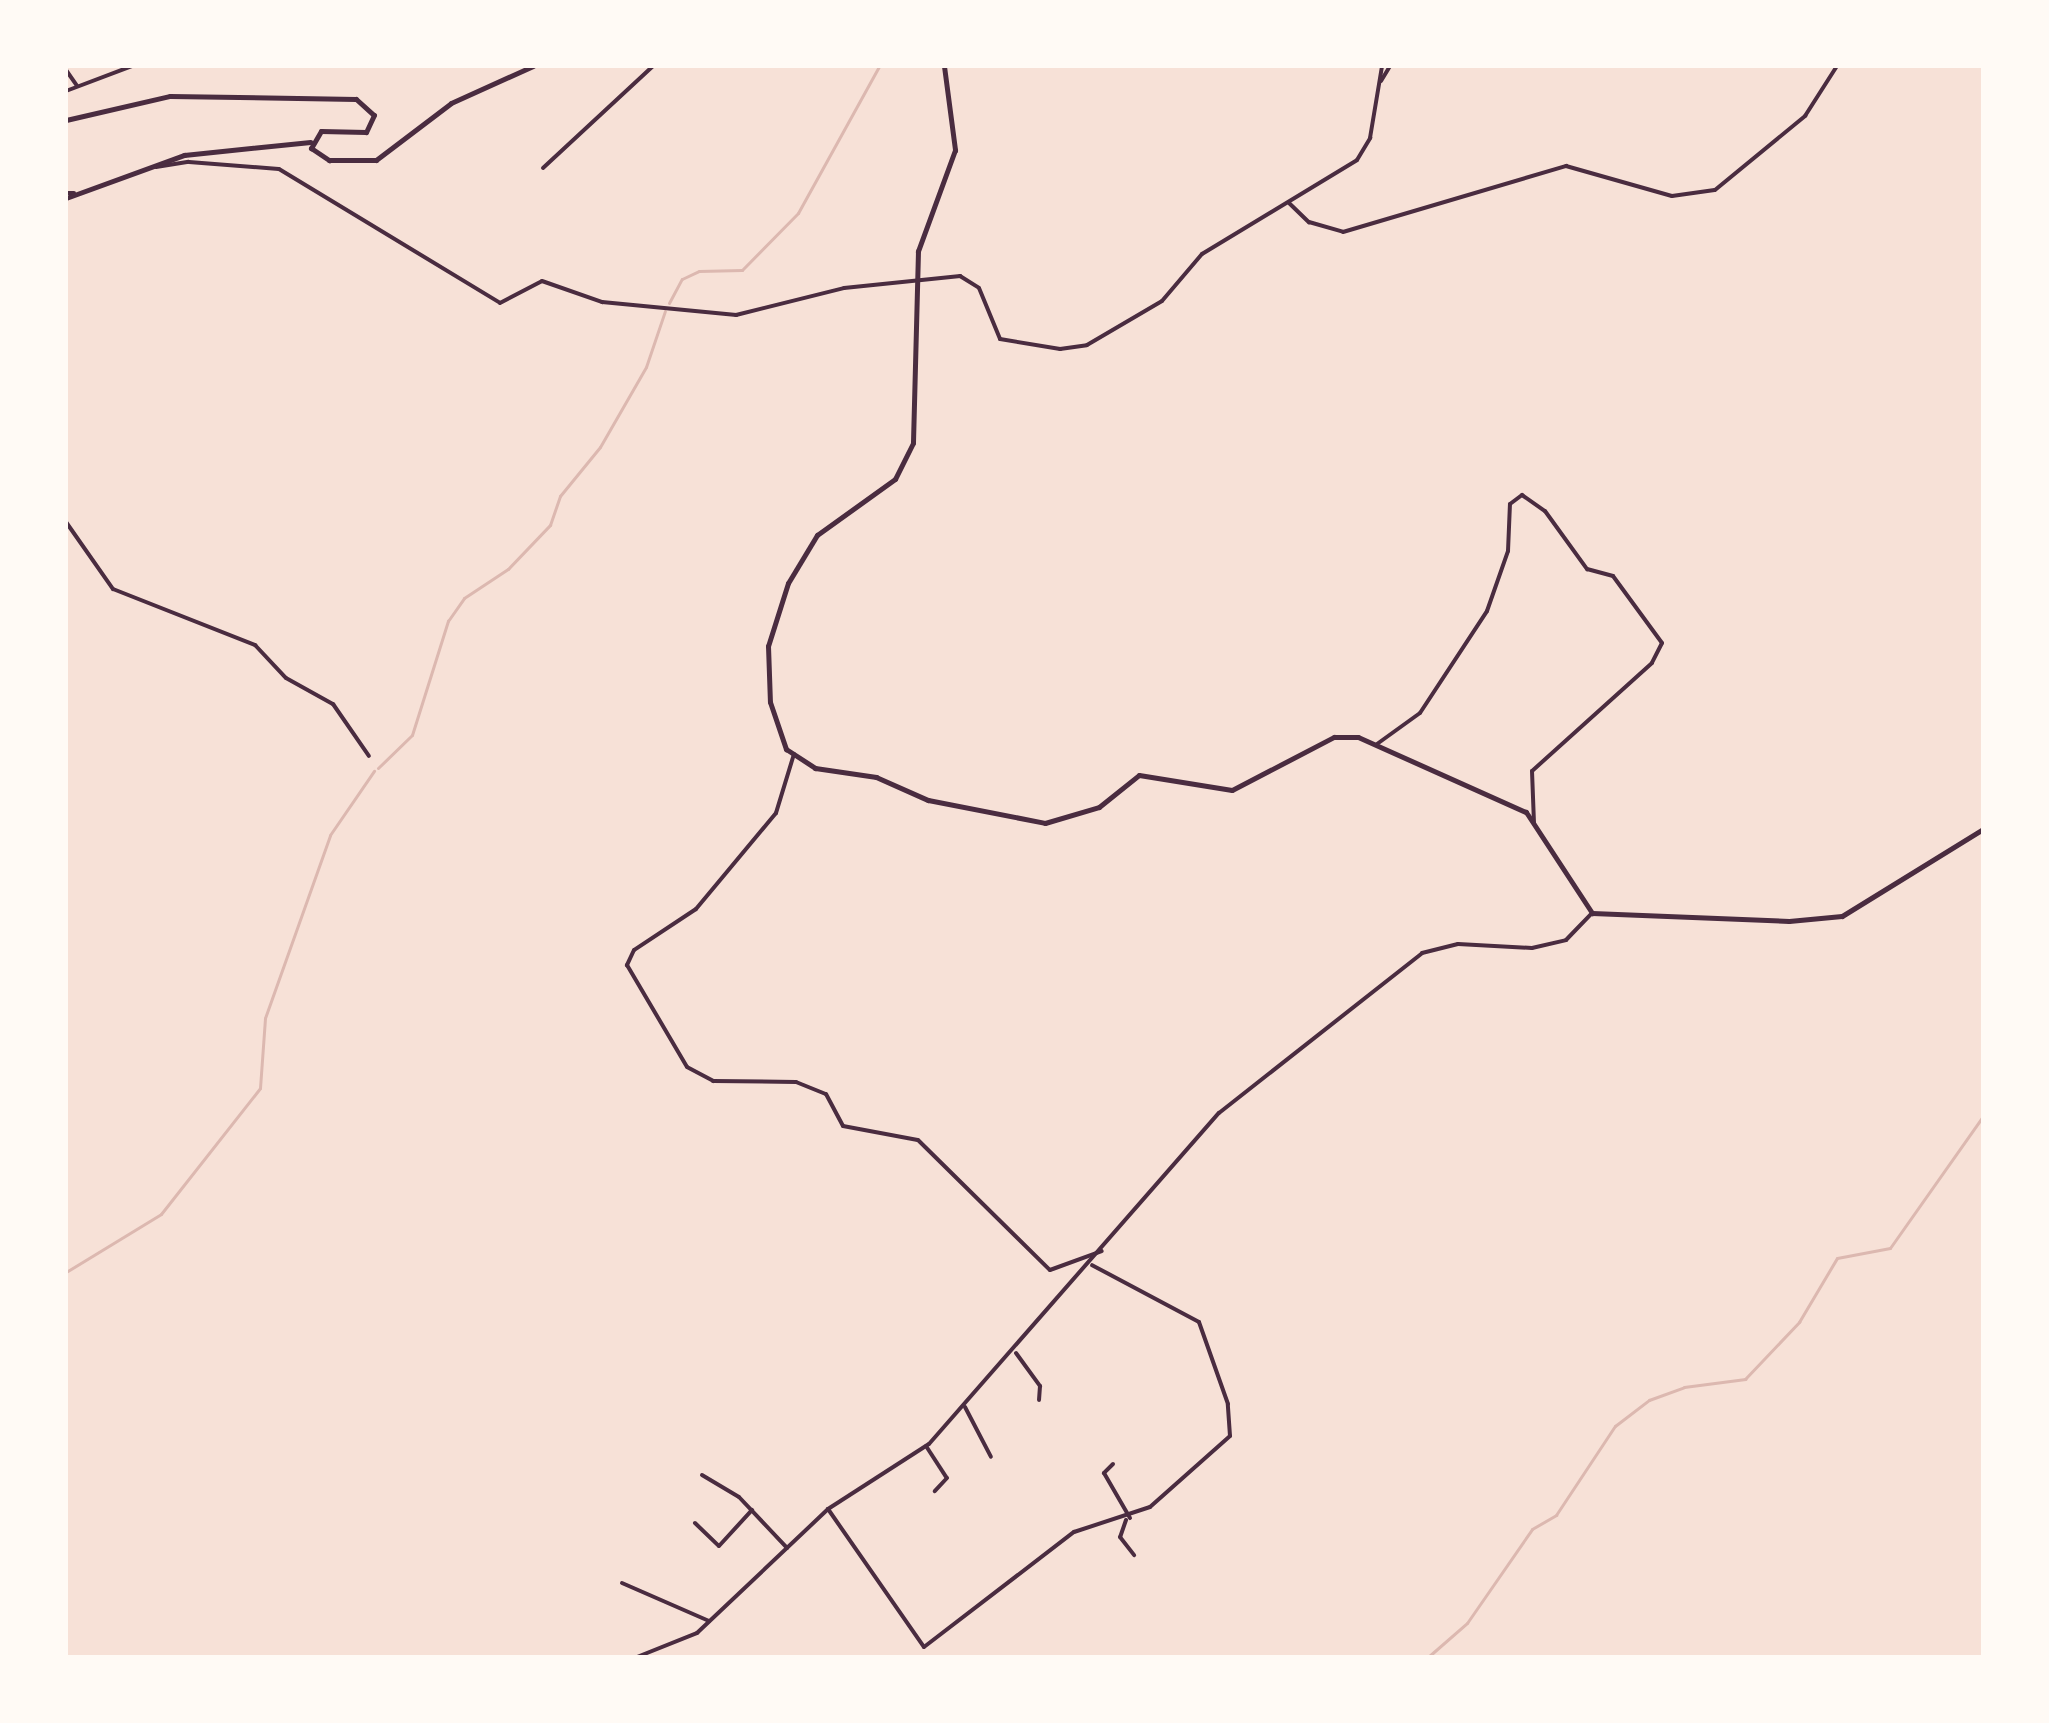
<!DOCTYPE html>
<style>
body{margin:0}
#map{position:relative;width:2049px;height:1723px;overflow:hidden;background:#f7e1d7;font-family:"Source Sans 3",sans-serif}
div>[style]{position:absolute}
.stream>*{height:3px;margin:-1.5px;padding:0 1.5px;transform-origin:1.5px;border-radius:1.5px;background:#dcb8b0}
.minor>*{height:4px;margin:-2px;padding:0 2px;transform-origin:2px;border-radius:2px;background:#4a2c40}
.tertiary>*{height:5px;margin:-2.5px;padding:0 2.5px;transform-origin:2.5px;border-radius:2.5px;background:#4a2c40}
span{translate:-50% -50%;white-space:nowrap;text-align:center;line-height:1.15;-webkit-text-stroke:7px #fffaf5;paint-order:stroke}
.frame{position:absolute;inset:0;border:68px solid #fffaf5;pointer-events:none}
</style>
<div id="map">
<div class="stream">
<div style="left:669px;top:303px;width:27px;rotate:-62deg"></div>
<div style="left:682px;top:279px;width:19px;rotate:-25deg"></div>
<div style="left:699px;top:271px;width:43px;rotate:-1.3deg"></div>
<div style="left:742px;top:270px;width:80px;rotate:-45.5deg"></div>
<div style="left:798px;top:213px;width:168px;rotate:-61.1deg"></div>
<div style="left:378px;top:768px;width:47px;rotate:-44.1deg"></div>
<div style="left:412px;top:735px;width:120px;rotate:-72.5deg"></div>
<div style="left:448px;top:621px;width:28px;rotate:-55deg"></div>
<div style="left:464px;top:598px;width:53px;rotate:-33.4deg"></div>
<div style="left:508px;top:569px;width:61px;rotate:-46.3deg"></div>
<div style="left:550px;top:525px;width:31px;rotate:-71deg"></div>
<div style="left:560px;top:496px;width:63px;rotate:-50.8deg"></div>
<div style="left:600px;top:447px;width:92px;rotate:-60.1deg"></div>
<div style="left:646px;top:367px;width:59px;rotate:-71.3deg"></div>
<div style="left:66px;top:1272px;width:111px;rotate:-31.4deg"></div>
<div style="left:161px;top:1214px;width:160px;rotate:-51.8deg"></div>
<div style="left:260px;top:1088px;width:70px;rotate:-85.9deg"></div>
<div style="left:265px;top:1018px;width:194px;rotate:-70.4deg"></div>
<div style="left:330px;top:835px;width:78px;rotate:-55.5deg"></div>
<div style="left:1428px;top:1657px;width:52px;rotate:-41.1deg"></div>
<div style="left:1467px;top:1623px;width:114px;rotate:-55.3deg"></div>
<div style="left:1532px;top:1529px;width:28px;rotate:-30deg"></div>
<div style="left:1556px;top:1515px;width:107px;rotate:-56.5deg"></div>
<div style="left:1615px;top:1426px;width:43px;rotate:-37.4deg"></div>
<div style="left:1649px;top:1400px;width:37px;rotate:-20deg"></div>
<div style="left:1684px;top:1387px;width:62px;rotate:-7.5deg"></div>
<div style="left:1745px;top:1379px;width:79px;rotate:-46.5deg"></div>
<div style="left:1799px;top:1322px;width:74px;rotate:-59.3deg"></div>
<div style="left:1837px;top:1258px;width:54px;rotate:-10.7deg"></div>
<div style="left:1890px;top:1248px;width:161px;rotate:-54.8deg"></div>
</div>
<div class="minor">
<div style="left:66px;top:70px;width:19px;rotate:55deg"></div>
<div style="left:1381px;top:81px;width:17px;rotate:-59deg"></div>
<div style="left:66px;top:91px;width:71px;rotate:-20.7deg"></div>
<div style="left:156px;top:167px;width:33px;rotate:-9deg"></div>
<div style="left:189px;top:162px;width:90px;rotate:4.4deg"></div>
<div style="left:279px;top:169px;width:258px;rotate:31.2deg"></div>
<div style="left:500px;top:303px;width:47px;rotate:-27.6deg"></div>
<div style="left:542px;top:281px;width:64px;rotate:19.3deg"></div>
<div style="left:602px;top:302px;width:135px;rotate:5.5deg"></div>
<div style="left:736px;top:315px;width:111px;rotate:-14deg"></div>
<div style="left:844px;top:288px;width:117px;rotate:-5.9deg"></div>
<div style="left:960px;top:276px;width:22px;rotate:32deg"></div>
<div style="left:979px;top:288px;width:55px;rotate:67.6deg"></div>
<div style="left:1000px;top:339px;width:61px;rotate:9.5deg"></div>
<div style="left:1060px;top:349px;width:27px;rotate:-8deg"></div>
<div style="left:1087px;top:345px;width:87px;rotate:-30.4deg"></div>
<div style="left:1162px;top:301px;width:62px;rotate:-49.6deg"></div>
<div style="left:1202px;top:254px;width:181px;rotate:-31.2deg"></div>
<div style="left:1357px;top:160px;width:26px;rotate:-59deg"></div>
<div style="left:1370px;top:138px;width:73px;rotate:-80.5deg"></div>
<div style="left:543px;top:168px;width:150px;rotate:-42.8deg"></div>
<div style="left:66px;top:193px;width:8px"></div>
<div style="left:1289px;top:203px;width:28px;rotate:44deg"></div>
<div style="left:1309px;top:222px;width:35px;rotate:16deg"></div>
<div style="left:1343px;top:232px;width:233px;rotate:-16.5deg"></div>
<div style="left:1566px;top:166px;width:110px;rotate:15.8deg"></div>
<div style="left:1672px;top:196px;width:43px;rotate:-7.9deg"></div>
<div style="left:1715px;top:190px;width:117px;rotate:-39.4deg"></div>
<div style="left:1805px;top:116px;width:59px;rotate:-57.4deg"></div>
<div style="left:66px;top:522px;width:82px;rotate:55deg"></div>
<div style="left:113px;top:589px;width:153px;rotate:21.5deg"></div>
<div style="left:255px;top:645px;width:45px;rotate:46.8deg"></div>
<div style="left:286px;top:678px;width:54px;rotate:29deg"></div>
<div style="left:333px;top:704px;width:63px;rotate:55.3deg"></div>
<div style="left:1377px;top:744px;width:53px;rotate:-35.8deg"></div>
<div style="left:1420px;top:713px;width:122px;rotate:-56.7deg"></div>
<div style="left:1487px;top:611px;width:64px;rotate:-70.7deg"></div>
<div style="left:1508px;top:551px;width:47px;rotate:-87.6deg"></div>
<div style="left:1510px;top:504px;width:15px;rotate:-37deg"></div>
<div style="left:1522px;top:495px;width:28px;rotate:35deg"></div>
<div style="left:1545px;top:511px;width:72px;rotate:54.1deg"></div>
<div style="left:1587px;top:569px;width:27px;rotate:15deg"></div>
<div style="left:1613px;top:576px;width:83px;rotate:53.8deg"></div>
<div style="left:1662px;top:643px;width:22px;rotate:117deg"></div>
<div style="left:1652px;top:663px;width:161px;rotate:138deg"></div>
<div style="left:1532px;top:771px;width:52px;rotate:87.8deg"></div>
<div style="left:794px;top:754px;width:62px;rotate:107deg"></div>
<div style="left:776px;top:813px;width:125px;rotate:129.8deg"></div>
<div style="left:696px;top:909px;width:74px;rotate:146.5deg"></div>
<div style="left:634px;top:950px;width:17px;rotate:115deg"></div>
<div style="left:627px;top:965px;width:118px;rotate:59.5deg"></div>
<div style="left:687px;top:1067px;width:30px;rotate:28deg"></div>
<div style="left:713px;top:1081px;width:83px;rotate:0.7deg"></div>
<div style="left:796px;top:1082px;width:32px;rotate:22deg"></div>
<div style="left:826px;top:1094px;width:36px;rotate:62deg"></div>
<div style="left:843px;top:1126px;width:76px;rotate:10.6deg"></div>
<div style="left:918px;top:1140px;width:185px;rotate:44.6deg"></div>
<div style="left:1050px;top:1270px;width:55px;rotate:-20.1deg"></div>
<div style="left:1016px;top:1353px;width:41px;rotate:54deg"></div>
<div style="left:1040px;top:1386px;width:14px;rotate:94deg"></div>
<div style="left:965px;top:1407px;width:56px;rotate:62.5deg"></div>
<div style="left:926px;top:1446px;width:38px;rotate:57deg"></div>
<div style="left:947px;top:1478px;width:18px;rotate:133deg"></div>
<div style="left:1113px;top:1464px;width:13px;rotate:135deg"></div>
<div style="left:1104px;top:1473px;width:52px;rotate:60deg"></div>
<div style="left:702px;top:1475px;width:43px;rotate:30.7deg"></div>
<div style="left:739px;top:1497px;width:70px;rotate:46.7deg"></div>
<div style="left:828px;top:1509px;width:168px;rotate:55.2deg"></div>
<div style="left:924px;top:1647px;width:189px;rotate:-37.5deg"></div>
<div style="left:1074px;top:1532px;width:80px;rotate:-18.2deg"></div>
<div style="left:1150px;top:1507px;width:107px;rotate:-41.6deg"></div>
<div style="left:1230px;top:1436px;width:32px;rotate:-94deg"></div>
<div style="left:1228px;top:1404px;width:87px;rotate:-109.5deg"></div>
<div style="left:1199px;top:1322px;width:121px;rotate:-152deg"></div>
<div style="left:1126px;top:1520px;width:18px;rotate:109deg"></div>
<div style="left:1120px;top:1537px;width:23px;rotate:52deg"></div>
<div style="left:695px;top:1523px;width:33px;rotate:44deg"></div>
<div style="left:719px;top:1546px;width:49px;rotate:-47.5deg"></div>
<div style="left:622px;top:1583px;width:95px;rotate:23.6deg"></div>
<div style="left:637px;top:1657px;width:65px;rotate:-21.8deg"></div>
<div style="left:697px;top:1633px;width:180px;rotate:-43.4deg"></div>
<div style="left:828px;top:1509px;width:120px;rotate:-32.8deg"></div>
<div style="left:929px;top:1444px;width:440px;rotate:-48.8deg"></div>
<div style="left:1219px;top:1113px;width:258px;rotate:-38.2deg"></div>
<div style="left:1422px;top:953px;width:37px;rotate:-14deg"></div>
<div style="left:1458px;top:944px;width:74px;rotate:3.1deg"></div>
<div style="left:1532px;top:948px;width:35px;rotate:-13deg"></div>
<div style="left:1566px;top:940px;width:37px;rotate:-46deg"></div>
</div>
<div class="tertiary">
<div style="left:944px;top:66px;width:85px;rotate:82.5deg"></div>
<div style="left:955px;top:150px;width:108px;rotate:110.1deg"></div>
<div style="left:918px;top:251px;width:192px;rotate:91.5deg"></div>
<div style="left:913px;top:443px;width:40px;rotate:116.6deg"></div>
<div style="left:895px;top:479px;width:96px;rotate:144.3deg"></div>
<div style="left:817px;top:535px;width:56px;rotate:121.1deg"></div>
<div style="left:788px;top:583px;width:66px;rotate:107.6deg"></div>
<div style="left:768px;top:646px;width:56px;rotate:88deg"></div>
<div style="left:770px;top:702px;width:50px;rotate:71.2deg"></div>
<div style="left:786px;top:749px;width:35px;rotate:33deg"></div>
<div style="left:815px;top:768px;width:62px;rotate:8.4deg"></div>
<div style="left:876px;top:777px;width:57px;rotate:23.9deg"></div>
<div style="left:928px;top:800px;width:119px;rotate:11.1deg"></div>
<div style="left:1045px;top:823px;width:56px;rotate:-16.5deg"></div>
<div style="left:1099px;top:807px;width:51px;rotate:-38.7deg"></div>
<div style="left:1139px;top:775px;width:94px;rotate:9.2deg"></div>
<div style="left:1232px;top:790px;width:115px;rotate:-27.5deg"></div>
<div style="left:1334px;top:737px;width:24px"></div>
<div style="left:1358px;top:737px;width:184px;rotate:24.1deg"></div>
<div style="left:1526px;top:812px;width:121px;rotate:56.8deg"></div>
<div style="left:1592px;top:913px;width:197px;rotate:2.3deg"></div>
<div style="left:1789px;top:921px;width:53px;rotate:-5.4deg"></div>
<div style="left:1842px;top:916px;width:166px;rotate:-31.7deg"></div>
<div style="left:66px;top:120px;width:107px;rotate:-13deg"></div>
<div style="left:170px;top:96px;width:186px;rotate:0.9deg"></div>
<div style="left:356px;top:99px;width:24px;rotate:42deg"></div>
<div style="left:374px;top:115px;width:19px;rotate:115deg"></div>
<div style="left:366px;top:132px;width:45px;rotate:-178.7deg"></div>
<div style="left:321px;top:131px;width:20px;rotate:120deg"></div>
<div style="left:311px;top:148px;width:22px;rotate:34deg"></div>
<div style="left:329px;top:160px;width:47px"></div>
<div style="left:376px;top:160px;width:94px;rotate:-37.2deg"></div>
<div style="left:451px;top:103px;width:90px;rotate:-24.3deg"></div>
<div style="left:66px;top:198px;width:126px;rotate:-20deg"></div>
<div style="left:184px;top:155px;width:127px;rotate:-5.9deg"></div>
</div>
<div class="frame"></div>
</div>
